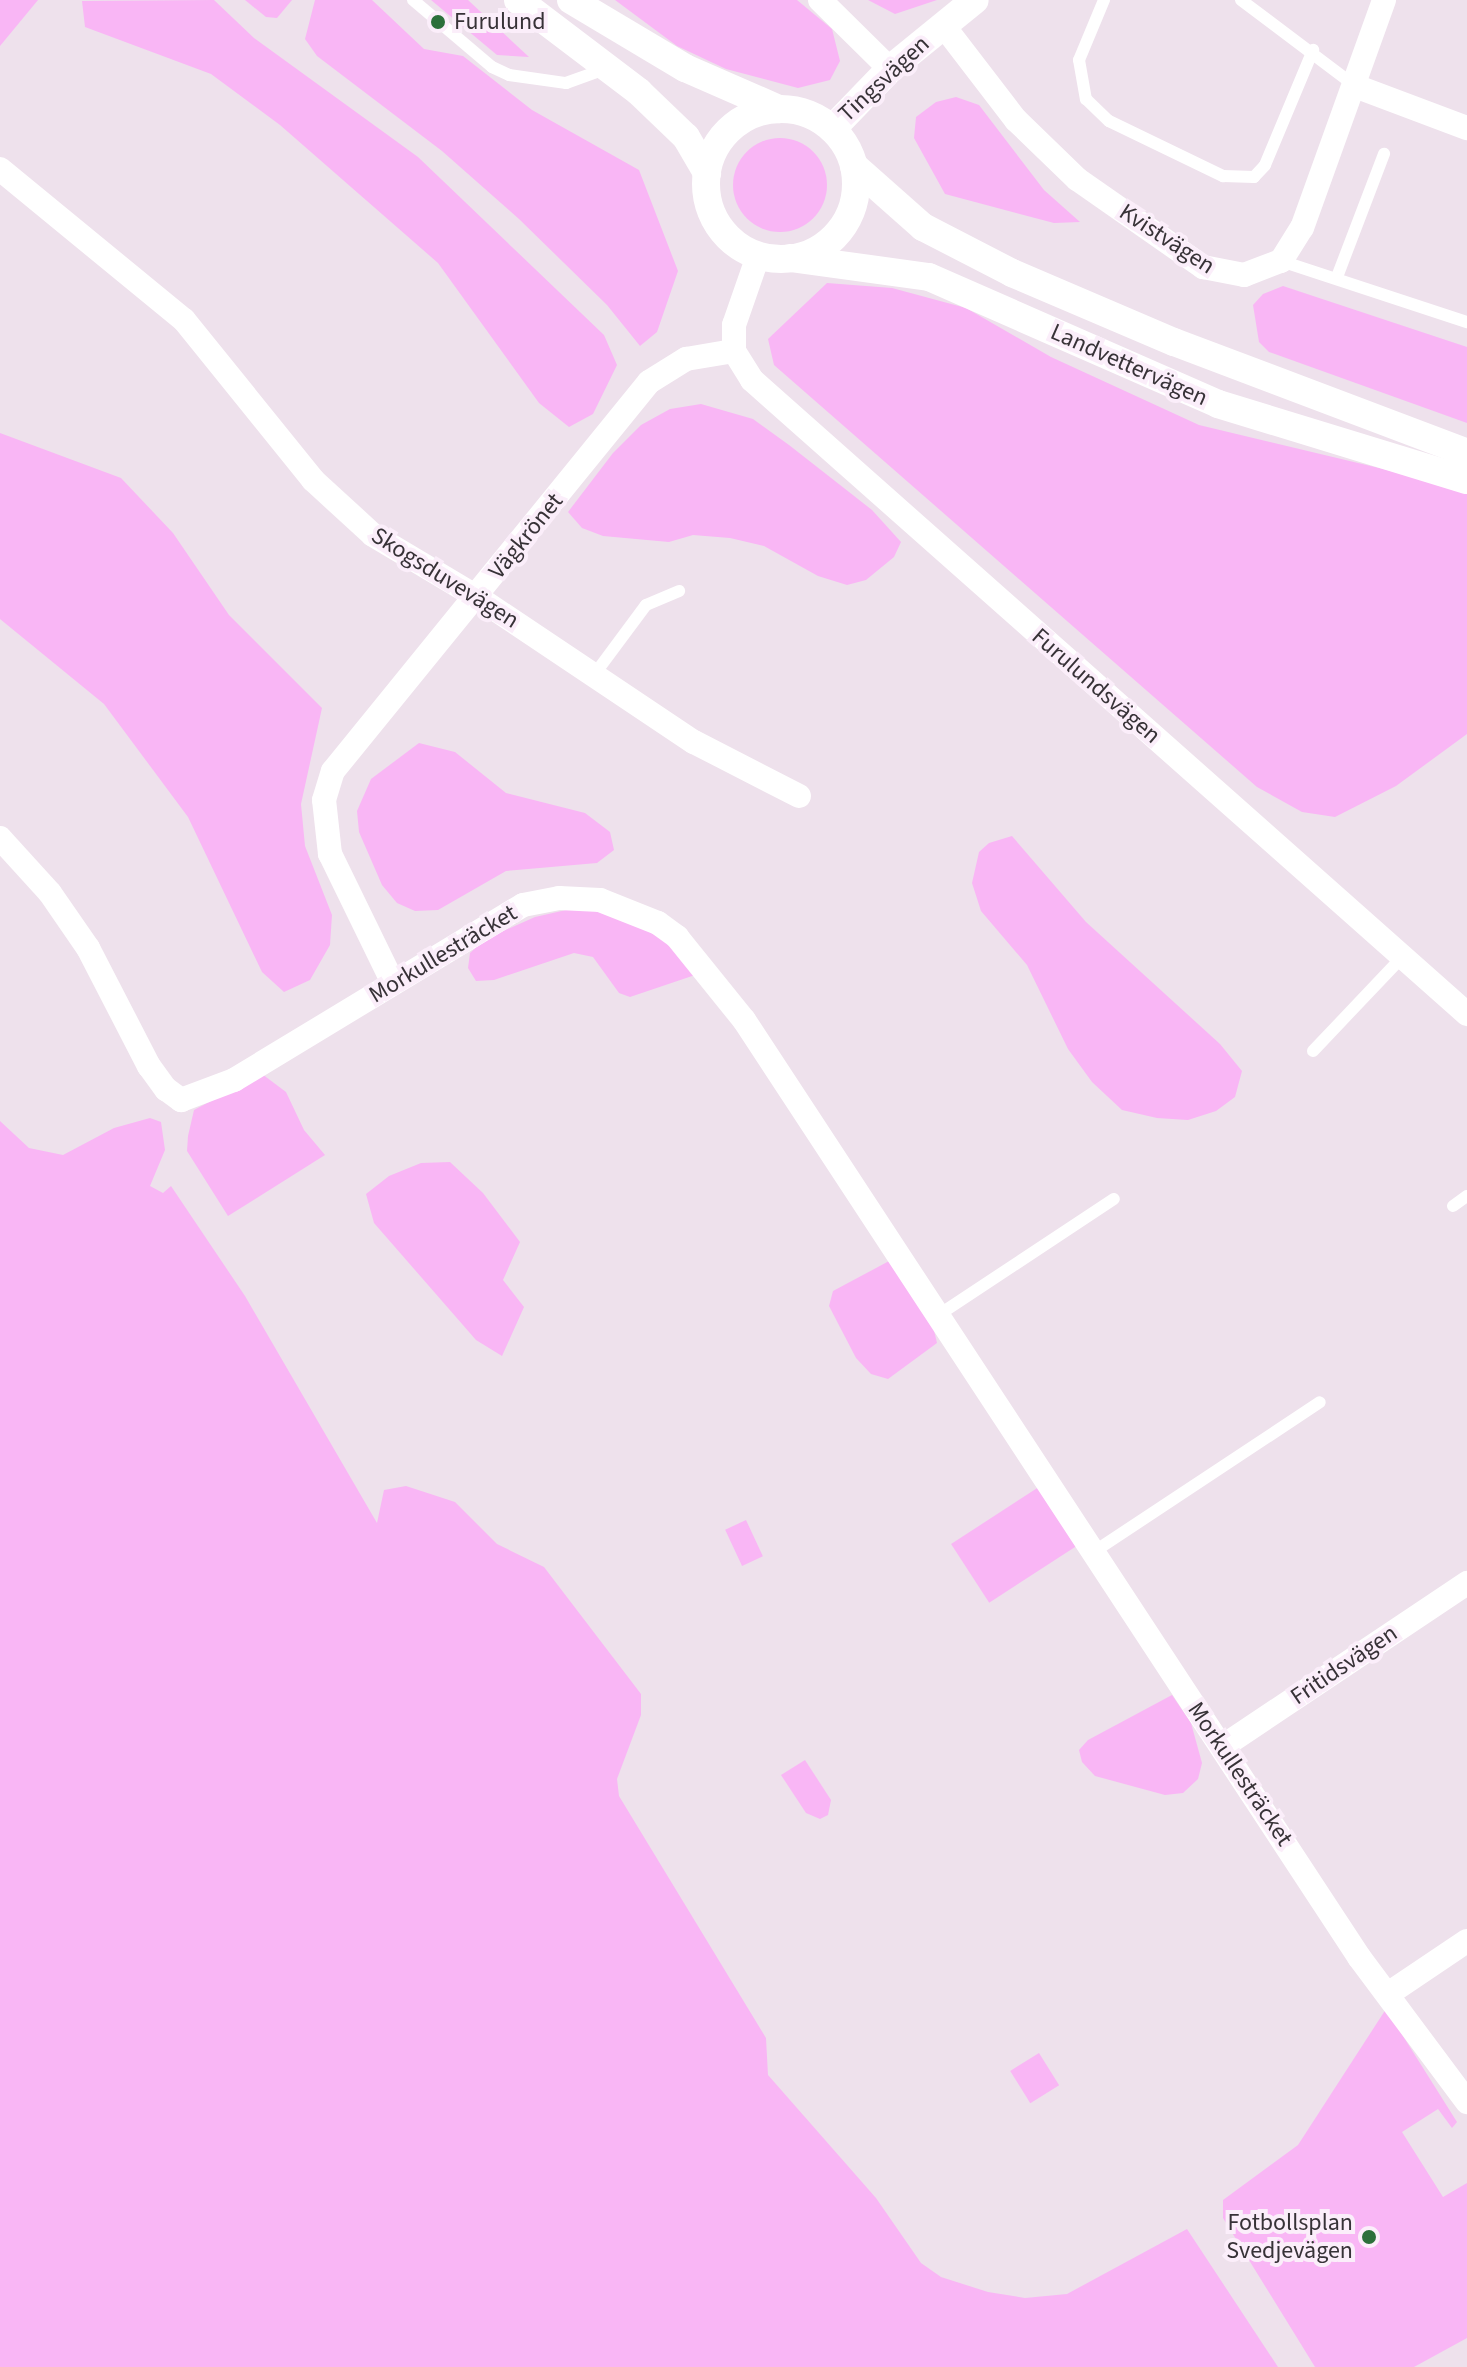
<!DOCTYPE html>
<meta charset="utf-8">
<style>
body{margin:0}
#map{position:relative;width:1467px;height:2367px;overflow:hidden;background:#eee1ec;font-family:"Source Sans 3",sans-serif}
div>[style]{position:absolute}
.green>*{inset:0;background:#f9b6f5;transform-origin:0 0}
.round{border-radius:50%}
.service>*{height:12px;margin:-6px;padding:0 6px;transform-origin:6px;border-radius:6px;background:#fff}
.minor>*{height:24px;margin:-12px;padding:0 12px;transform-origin:12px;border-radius:12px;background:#fff}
.tertiary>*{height:28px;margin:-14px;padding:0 14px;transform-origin:14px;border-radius:14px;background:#fff}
.tertiary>.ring{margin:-14px;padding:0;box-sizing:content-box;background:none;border:28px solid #fff;border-radius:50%}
.dots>*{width:22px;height:22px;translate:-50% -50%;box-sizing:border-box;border:4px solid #fbeefa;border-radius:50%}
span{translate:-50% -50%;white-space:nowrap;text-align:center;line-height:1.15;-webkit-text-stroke:8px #fbeefa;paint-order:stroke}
.poi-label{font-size:24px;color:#373237}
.left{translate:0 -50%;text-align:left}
.right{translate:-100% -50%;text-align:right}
.street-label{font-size:24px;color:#373237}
</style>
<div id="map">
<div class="green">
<div style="clip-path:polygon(0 0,38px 0,0 46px)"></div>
<div style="clip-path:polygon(214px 0,254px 38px,418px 157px,604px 335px,617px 365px,593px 414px,569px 427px,539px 403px,438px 263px,280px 125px,211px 74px,85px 27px,82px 1px)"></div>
<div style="clip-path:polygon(245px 0,292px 0,277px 18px,266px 17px)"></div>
<div style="clip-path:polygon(315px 0,372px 0,424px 49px,463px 56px,532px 110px,639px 170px,678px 271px,657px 332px,640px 346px,607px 305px,519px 219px,442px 151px,317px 56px,305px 39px)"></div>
<div style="clip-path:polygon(431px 0,468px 0,529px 57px,497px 55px)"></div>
<div style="clip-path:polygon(615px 0,797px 0,832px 29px,840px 61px,830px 80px,798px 88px,726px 69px,677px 46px)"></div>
<div style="clip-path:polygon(868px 0,937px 0,895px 14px)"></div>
<div style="clip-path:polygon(956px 97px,979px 105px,1044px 190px,1080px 222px,1054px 223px,945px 194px,914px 138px,916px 117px,936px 102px)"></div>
<div class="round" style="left:733px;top:138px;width:94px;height:94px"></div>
<div style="clip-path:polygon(827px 283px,892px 288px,966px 308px,1051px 357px,1199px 425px,1467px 489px,1467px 734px,1396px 786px,1335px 817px,1302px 812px,1257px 787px,774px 365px,768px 339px)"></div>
<div style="clip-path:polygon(1283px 286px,1467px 347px,1467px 423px,1269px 352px,1259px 342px,1253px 305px,1263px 294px)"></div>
<div style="clip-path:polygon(701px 404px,753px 419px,789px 445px,872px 510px,901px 542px,894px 557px,866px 580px,847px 585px,818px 576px,764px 546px,730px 538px,693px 535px,669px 542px,603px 536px,582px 528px,568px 512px,613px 453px,641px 425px,670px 409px)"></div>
<div style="clip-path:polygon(0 433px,121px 478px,173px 533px,229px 615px,322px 708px,301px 804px,305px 846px,332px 915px,330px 945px,310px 980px,284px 992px,262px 972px,188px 817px,104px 704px,0 619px)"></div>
<div style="clip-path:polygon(419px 743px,455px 752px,506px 793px,585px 813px,610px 832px,614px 850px,597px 863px,506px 871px,438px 910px,415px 911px,397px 903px,382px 885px,359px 832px,357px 811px,371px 779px)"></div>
<div style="clip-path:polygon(1012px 836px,1086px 922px,1220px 1044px,1242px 1071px,1235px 1097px,1216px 1111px,1188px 1120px,1157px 1118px,1122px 1110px,1092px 1082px,1068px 1049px,1027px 965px,981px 911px,972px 883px,979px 852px,989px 843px)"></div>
<div style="clip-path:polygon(575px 908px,616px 909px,652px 922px,704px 972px,630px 997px,619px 993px,593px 957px,574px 953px,494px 980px,476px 981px,468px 968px,470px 953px,485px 939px,535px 917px)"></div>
<div style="clip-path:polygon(262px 1074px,286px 1092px,304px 1130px,325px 1155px,228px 1216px,187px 1151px,188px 1136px,194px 1110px)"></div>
<div style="clip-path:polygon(150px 1118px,161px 1122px,165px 1150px,150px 1186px,163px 1193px,171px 1186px,245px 1296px,377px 1523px,384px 1490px,406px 1486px,455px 1502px,497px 1544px,544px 1567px,641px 1694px,641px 1715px,617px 1779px,619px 1796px,766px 2038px,768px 2075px,876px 2198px,921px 2263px,941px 2277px,988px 2292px,1025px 2298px,1067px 2294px,1187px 2229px,1278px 2367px,0 2367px,0 1121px,29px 1148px,63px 1155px,114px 1128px)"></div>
<div style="clip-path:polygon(450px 1162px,483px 1193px,520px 1242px,503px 1280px,524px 1307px,502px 1356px,476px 1340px,374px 1223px,366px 1194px,389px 1176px,421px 1163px)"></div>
<div style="clip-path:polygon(891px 1260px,932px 1322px,937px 1343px,888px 1379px,871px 1374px,856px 1358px,829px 1306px,833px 1291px)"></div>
<div style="left:1045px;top:1483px;width:70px;height:112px;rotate:57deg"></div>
<div style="left:746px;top:1520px;width:40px;height:23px;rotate:65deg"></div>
<div style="clip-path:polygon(1172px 1695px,1191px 1723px,1202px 1763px,1198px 1779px,1183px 1793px,1165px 1795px,1095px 1776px,1082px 1762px,1079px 1750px,1088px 1740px)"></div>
<div style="clip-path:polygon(805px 1760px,831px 1800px,828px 1815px,820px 1819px,806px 1813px,781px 1775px)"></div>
<div style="clip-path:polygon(1386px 2009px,1457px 2122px,1452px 2128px,1438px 2109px,1402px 2132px,1443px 2197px,1467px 2183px,1467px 2338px,1414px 2367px,1315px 2367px,1223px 2218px,1223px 2200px,1298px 2145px)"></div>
<div style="left:1039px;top:2053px;width:38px;height:34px;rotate:58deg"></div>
</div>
<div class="service">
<div style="left:413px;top:0;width:104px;rotate:40.3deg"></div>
<div style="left:492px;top:67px;width:19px;rotate:25deg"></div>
<div style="left:509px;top:75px;width:58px;rotate:8deg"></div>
<div style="left:566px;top:83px;width:41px;rotate:-19.7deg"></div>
<div style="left:1104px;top:0;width:65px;rotate:112.6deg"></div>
<div style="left:1079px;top:60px;width:40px;rotate:80deg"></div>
<div style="left:1086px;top:99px;width:32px;rotate:44deg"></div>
<div style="left:1109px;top:121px;width:127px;rotate:25.8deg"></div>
<div style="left:1223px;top:176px;width:31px;rotate:2deg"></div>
<div style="left:1254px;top:177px;width:16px;rotate:-47deg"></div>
<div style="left:1265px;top:165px;width:125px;rotate:-67.3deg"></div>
<div style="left:1241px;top:0;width:143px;rotate:37deg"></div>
<div style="left:1281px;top:261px;width:196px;rotate:18.2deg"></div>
<div style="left:1337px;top:277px;width:132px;rotate:-69.1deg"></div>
<div style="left:594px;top:675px;width:87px;rotate:-53.4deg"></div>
<div style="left:646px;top:605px;width:36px;rotate:-23deg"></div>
<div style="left:1313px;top:1051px;width:132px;rotate:-46.5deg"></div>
<div style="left:1453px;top:1206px;width:17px;rotate:-36deg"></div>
<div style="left:937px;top:1316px;width:212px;rotate:-33.5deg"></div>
<div style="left:1092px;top:1553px;width:273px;rotate:-33.5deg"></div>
</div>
<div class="minor">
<div style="left:820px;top:0;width:98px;rotate:44.6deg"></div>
<div style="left:943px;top:25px;width:120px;rotate:52.5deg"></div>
<div style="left:1016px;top:120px;width:85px;rotate:44deg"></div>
<div style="left:1077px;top:179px;width:154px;rotate:34.9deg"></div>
<div style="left:1203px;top:267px;width:42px;rotate:11deg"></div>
<div style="left:1244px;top:275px;width:40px;rotate:-21deg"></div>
<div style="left:1281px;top:261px;width:39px;rotate:-58deg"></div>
<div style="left:1302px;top:228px;width:242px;rotate:-70.2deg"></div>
<div style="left:1355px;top:86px;width:120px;rotate:20.6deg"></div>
<div style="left:0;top:169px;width:238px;rotate:39.4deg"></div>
<div style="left:184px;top:320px;width:206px;rotate:51.1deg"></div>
<div style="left:313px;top:480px;width:81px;rotate:42.5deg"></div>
<div style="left:373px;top:535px;width:121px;rotate:30.8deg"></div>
<div style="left:477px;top:597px;width:261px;rotate:33.8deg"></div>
<div style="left:694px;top:742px;width:118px;rotate:27.2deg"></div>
<div style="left:758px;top:256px;width:73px;rotate:109.2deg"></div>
<div style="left:734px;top:325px;width:26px;rotate:90deg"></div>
<div style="left:734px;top:351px;width:34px;rotate:58deg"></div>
<div style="left:752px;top:380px;width:956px;rotate:41.56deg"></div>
<div style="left:0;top:838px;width:74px;rotate:47.7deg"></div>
<div style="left:50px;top:893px;width:67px;rotate:55.4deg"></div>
<div style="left:88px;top:948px;width:133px;rotate:62.7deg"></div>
<div style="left:149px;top:1066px;width:29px;rotate:54deg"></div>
<div style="left:166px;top:1089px;width:19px;rotate:36deg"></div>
<div style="left:181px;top:1100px;width:57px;rotate:-20.7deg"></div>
<div style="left:234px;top:1080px;width:338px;rotate:-31.2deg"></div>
<div style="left:523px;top:905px;width:37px;rotate:-11deg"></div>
<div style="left:559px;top:898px;width:41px;rotate:2.8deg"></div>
<div style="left:600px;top:900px;width:62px;rotate:21.6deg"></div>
<div style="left:658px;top:923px;width:24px;rotate:36deg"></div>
<div style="left:677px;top:937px;width:107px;rotate:51.1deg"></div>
<div style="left:744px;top:1020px;width:1121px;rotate:56.72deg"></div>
<div style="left:1359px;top:1957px;width:181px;rotate:53.3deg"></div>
<div style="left:393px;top:983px;width:144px;rotate:-116deg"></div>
<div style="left:330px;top:854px;width:54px;rotate:-96.3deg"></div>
<div style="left:324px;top:800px;width:30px;rotate:-73deg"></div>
<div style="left:333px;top:771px;width:501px;rotate:-50.91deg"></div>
<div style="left:649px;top:382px;width:44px;rotate:-31.9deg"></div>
<div style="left:686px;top:359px;width:49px;rotate:-9.5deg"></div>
<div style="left:1222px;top:1747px;width:295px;rotate:-33.8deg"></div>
<div style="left:1388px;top:1994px;width:95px;rotate:-33.9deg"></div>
</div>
<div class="tertiary">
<div style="left:518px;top:0;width:152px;rotate:37.2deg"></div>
<div style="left:639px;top:92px;width:65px;rotate:43.8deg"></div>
<div style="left:686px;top:137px;width:42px;rotate:59.7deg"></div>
<div style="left:571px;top:0;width:133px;rotate:30.8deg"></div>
<div style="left:685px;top:68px;width:103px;rotate:23.6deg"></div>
<div class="ring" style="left:706px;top:109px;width:122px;height:122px"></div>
<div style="left:832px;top:129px;width:83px;rotate:-46deg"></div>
<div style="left:890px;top:69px;width:109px;rotate:-39.1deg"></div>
<div style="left:854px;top:166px;width:92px;rotate:41.5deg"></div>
<div style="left:923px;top:227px;width:100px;rotate:27.3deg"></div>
<div style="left:1012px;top:273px;width:176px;rotate:23.1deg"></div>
<div style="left:1174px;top:342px;width:313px;rotate:20.7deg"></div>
<div style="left:790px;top:258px;width:140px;rotate:7.8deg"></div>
<div style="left:929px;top:277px;width:316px;rotate:23.7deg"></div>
<div style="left:1218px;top:404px;width:260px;rotate:17deg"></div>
</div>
<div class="dots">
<div style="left:438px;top:22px;background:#2c703b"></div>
<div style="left:1369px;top:2237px;background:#2c703b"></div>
</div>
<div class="poi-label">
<span class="left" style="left:454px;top:22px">Furulund</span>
<span class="right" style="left:1353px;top:2237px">Fotbollsplan<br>Svedjevägen</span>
</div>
<div class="street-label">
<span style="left:884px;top:79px;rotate:-43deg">Tingsvägen</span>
<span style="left:1167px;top:239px;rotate:33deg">Kvistvägen</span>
<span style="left:1129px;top:365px;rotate:24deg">Landvettervägen</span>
<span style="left:526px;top:536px;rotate:-51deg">Vägkrönet</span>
<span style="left:445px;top:578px;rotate:32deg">Skogsduvevägen</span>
<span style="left:1096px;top:686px;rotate:41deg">Furulundsvägen</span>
<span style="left:443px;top:954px;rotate:-31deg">Morkullesträcket</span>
<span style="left:1344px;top:1665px;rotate:-34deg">Fritidsvägen</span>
<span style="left:1240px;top:1774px;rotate:56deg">Morkullesträcket</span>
</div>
</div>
